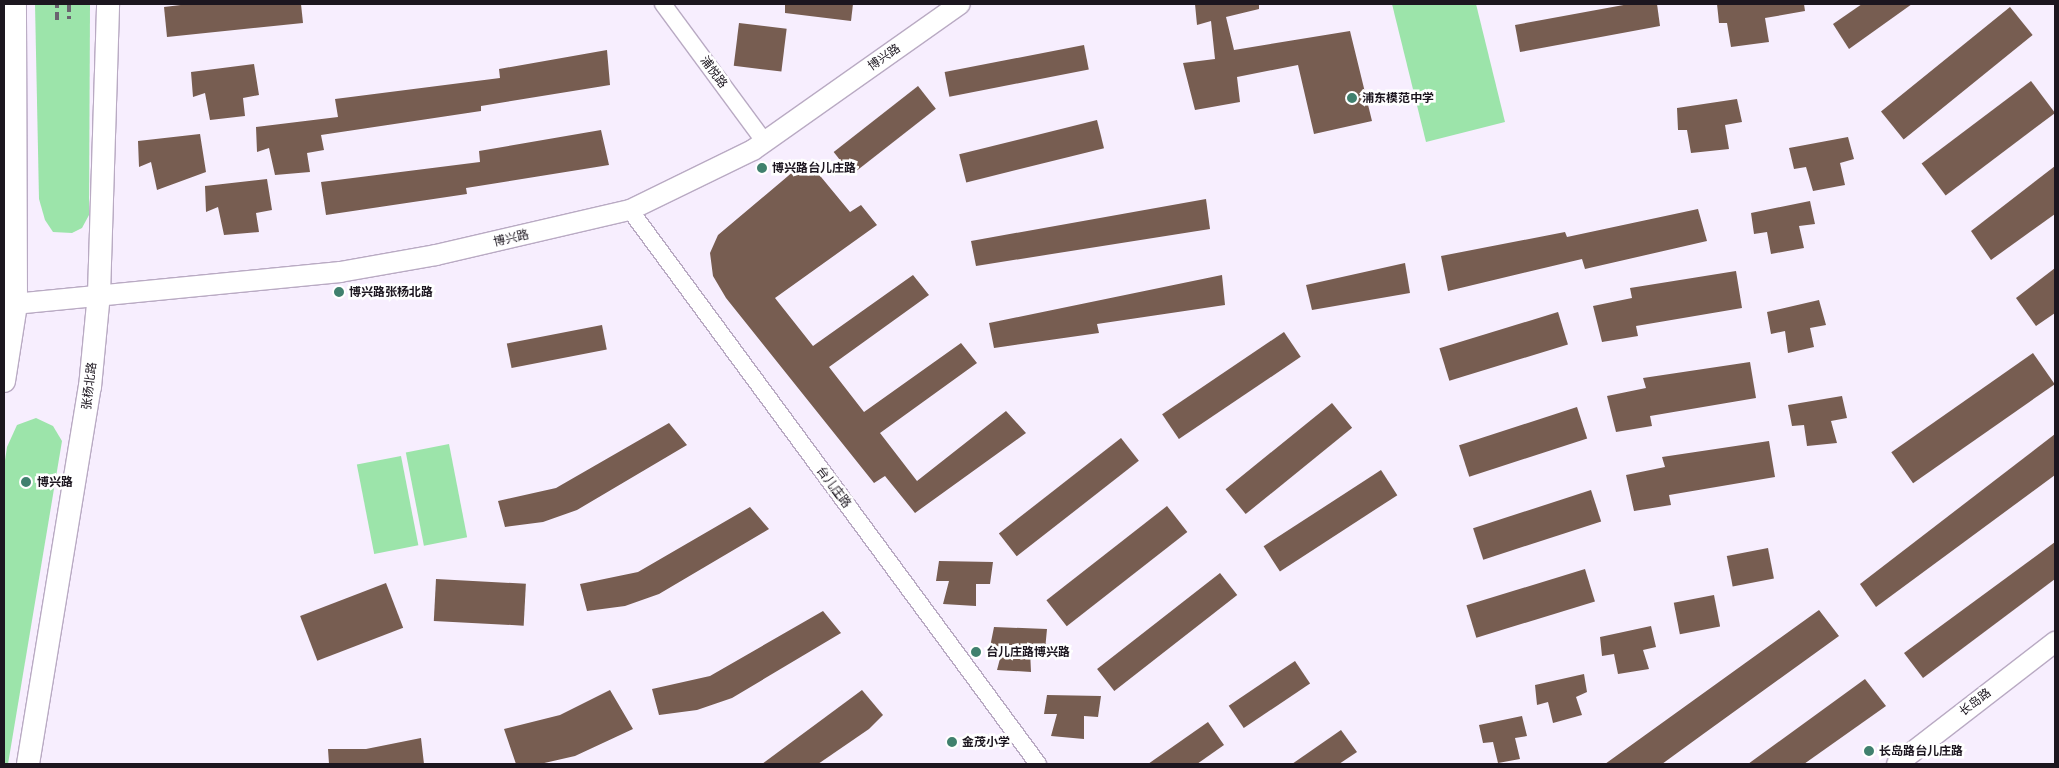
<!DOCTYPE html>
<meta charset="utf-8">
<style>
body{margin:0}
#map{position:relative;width:2059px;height:768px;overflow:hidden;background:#f7eefe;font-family:Inter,"Noto Sans SC",sans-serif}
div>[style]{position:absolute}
.green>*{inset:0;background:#9ce4aa;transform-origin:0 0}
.building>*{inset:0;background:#775d51;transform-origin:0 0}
.roads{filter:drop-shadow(1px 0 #b9aac3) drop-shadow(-1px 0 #b9aac3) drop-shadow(0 1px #b9aac3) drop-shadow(0 -1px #b9aac3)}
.minor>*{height:16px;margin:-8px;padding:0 8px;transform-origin:8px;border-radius:8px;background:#fff}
.tertiary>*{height:20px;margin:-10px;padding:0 10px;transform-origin:10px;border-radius:10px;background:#fff}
.secondary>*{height:22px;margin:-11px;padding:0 11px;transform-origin:11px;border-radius:11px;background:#fff}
.rail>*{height:4px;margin-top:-2px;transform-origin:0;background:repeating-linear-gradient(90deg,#6a636f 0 8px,transparent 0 12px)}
.dots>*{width:14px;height:14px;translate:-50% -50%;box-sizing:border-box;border:2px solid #fff;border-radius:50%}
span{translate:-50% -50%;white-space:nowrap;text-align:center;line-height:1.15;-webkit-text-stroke:5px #fff;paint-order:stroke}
.street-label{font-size:12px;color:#1c161f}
.poi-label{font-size:12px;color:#1c161f;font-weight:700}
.left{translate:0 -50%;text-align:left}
.frame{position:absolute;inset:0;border:5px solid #1c161f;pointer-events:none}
</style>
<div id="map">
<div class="green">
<div style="clip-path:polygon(35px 4px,90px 4px,89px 215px,82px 228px,72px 233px,53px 232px,45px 220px,39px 199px)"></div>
<div style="clip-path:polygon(1392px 4px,1476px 4px,1505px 122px,1426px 142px)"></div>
<div style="clip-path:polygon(36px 418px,53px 426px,62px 441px,8px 764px,4px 764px,4px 467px,7px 447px,17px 425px)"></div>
<div style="left:449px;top:444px;width:95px;height:44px;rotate:79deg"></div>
<div style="left:401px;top:456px;width:91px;height:45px;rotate:79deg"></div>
</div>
<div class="building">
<div style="clip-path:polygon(189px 4px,301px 4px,303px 23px,167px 37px,164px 7px)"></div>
<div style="clip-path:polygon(785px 4px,853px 4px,851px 21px,785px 13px)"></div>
<div style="clip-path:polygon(1195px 4px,1259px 4px,1259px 9px,1226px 17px,1234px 50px,1350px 31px,1372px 121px,1314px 134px,1298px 65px,1237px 77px,1240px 102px,1195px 110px,1183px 63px,1215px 59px,1211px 21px,1197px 25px)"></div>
<div style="clip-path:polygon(1629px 4px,1657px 4px,1660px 26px,1520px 52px,1515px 25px)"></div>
<div style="clip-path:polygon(1717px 4px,1804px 4px,1805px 11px,1765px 18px,1769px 42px,1731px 47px,1727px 23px,1719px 23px)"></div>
<div style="clip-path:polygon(1862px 4px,1912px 4px,1849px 49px,1833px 24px)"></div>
<div style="left:2010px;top:7px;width:36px;height:166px;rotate:51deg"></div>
<div style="left:739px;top:23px;width:48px;height:43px;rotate:7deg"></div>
<div style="left:1084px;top:45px;width:25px;height:142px;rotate:79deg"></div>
<div style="clip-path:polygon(607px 50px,610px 85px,481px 106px,481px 111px,321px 135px,324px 150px,307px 153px,310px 172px,275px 175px,269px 148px,257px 152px,256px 127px,338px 117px,335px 99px,500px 78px,499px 69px)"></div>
<div style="clip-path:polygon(254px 64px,259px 95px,243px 98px,245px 116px,210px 120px,205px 93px,193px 97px,191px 72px)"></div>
<div style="left:2031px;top:81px;width:40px;height:137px;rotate:53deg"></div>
<div style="left:918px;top:86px;width:29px;height:107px;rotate:52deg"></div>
<div style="clip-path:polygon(1737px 99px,1742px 122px,1725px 125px,1729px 149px,1691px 153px,1687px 130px,1678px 130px,1677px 108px)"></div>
<div style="left:1097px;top:120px;width:29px;height:142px;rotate:76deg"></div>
<div style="clip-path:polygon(601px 130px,609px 165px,466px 188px,467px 194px,326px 215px,321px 182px,480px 162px,479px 151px)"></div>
<div style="clip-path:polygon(200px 134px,206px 172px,157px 190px,151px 162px,139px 167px,138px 141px)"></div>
<div style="clip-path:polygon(1848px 137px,1854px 159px,1840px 163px,1845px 185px,1813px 191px,1806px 167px,1794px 169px,1789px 148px)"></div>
<div style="clip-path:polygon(807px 160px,850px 212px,861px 205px,877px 225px,775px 298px,813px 346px,913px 275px,929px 295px,829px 367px,864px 412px,961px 343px,977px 363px,880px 433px,917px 481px,1006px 411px,1026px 433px,915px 513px,885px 476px,874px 483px,726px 298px,713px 276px,710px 253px,718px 235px)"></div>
<div style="clip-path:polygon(2055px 166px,2055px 214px,1991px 260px,1971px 231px)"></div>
<div style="clip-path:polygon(267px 179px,272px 210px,256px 213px,259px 232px,224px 235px,218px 207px,206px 212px,205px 186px)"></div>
<div style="clip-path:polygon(1206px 199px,1210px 229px,976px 266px,971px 241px)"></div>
<div style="clip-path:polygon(1810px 201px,1815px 224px,1799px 226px,1804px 248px,1771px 254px,1767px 232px,1754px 234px,1751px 213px)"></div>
<div style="clip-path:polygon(1698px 209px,1707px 241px,1585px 269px,1582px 259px,1448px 291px,1441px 256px,1565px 232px,1567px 237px)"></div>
<div style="clip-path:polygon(1405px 263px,1410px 293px,1312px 310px,1306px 285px)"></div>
<div style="clip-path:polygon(2055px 268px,2055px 313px,2036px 326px,2016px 298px)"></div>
<div style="clip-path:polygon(1736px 271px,1742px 308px,1636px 326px,1638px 336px,1602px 342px,1593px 306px,1632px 298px,1630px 288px)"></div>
<div style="clip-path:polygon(1222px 275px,1225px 305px,1097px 324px,1099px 333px,994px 348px,989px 323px)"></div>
<div style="clip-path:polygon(1819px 300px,1826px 325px,1810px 328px,1814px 347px,1788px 353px,1785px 331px,1771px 334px,1767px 312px)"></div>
<div style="left:1558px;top:312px;width:34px;height:124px;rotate:73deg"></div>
<div style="left:602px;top:325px;width:25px;height:97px;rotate:79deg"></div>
<div style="left:1284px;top:332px;width:30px;height:147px;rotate:56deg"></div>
<div style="left:2033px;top:353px;width:38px;height:173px;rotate:55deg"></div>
<div style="clip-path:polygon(1750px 362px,1756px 398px,1650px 416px,1652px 426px,1616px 432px,1607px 396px,1646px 388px,1643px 378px)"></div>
<div style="clip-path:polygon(1842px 396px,1847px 418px,1831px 421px,1837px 443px,1807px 446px,1804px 425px,1792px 426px,1788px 405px)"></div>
<div style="left:1332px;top:403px;width:32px;height:137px;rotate:51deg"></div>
<div style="left:1577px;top:407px;width:33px;height:124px;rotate:72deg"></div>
<div style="clip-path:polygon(669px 423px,687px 445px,577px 510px,543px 522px,505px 527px,498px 501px,556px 488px)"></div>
<div style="clip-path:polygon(2055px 434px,2055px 475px,1876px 607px,1860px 584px)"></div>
<div style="left:1121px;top:438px;width:29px;height:155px;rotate:52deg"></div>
<div style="clip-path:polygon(1769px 441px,1775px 477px,1669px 495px,1671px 505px,1634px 511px,1626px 475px,1665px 467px,1662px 457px)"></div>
<div style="left:1381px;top:470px;width:30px;height:140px;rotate:57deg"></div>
<div style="left:1591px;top:490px;width:33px;height:124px;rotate:72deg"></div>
<div style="left:1167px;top:506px;width:33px;height:153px;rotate:52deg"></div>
<div style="clip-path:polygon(750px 507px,769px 529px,659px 594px,625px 606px,587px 611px,580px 584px,638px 572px)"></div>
<div style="clip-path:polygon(2055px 542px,2055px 579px,1923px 678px,1904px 653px)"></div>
<div style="left:1768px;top:548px;width:31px;height:42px;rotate:79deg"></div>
<div style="clip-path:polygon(939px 561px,993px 562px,990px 584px,976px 584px,976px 606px,943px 604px,949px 581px,936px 581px)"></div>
<div style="left:1585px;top:569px;width:34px;height:124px;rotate:73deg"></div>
<div style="left:1220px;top:573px;width:28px;height:156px;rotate:52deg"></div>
<div style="left:436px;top:579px;width:90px;height:42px;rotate:3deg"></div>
<div style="left:386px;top:583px;width:48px;height:92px;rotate:69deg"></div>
<div style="left:1714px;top:595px;width:32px;height:41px;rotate:79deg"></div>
<div style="clip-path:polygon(1819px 610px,1839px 636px,1706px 732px,1662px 764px,1605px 764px)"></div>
<div style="clip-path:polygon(823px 611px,841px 633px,732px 698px,697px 710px,659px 715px,652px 689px,710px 676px)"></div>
<div style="clip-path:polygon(1651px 626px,1656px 647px,1643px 650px,1649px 669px,1618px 674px,1614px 654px,1602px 656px,1600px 637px)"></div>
<div style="clip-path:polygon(994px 627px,1047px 629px,1045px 650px,1030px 650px,1031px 672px,997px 670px,1003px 647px,990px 647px)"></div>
<div style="left:1295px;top:661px;width:27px;height:80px;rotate:56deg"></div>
<div style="clip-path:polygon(1584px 674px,1587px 692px,1576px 697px,1582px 715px,1553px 723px,1548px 702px,1537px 705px,1535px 685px)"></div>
<div style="clip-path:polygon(1865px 679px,1886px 706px,1804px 764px,1748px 764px)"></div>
<div style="clip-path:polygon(610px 690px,633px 729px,575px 756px,540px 764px,516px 764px,504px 729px,560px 715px)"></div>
<div style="clip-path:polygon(862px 690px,883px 715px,869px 729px,818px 764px,762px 764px)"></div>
<div style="clip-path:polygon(1047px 695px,1101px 696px,1098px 717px,1084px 716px,1084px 739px,1051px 736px,1057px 714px,1044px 714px)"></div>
<div style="clip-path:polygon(1522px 716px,1527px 736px,1515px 738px,1520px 759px,1498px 763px,1493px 742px,1483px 743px,1479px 725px)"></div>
<div style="clip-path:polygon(1208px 722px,1224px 745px,1197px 764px,1148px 764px)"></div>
<div style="clip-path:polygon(1341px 730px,1357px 752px,1339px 764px,1292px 764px)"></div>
<div style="clip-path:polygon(421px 738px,424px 764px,329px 764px,328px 749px,366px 749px)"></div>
</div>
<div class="roads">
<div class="minor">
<div style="left:663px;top:4px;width:170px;rotate:53.6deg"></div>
<div style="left:630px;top:210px;width:688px;rotate:53.63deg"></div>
</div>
<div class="tertiary">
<div style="left:4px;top:305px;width:338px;rotate:-5.6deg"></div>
<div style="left:340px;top:272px;width:97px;rotate:-10deg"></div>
<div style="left:436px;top:255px;width:199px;rotate:-13.1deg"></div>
<div style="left:630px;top:210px;width:137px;rotate:-26deg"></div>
<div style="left:753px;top:150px;width:253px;rotate:-35.2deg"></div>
<div style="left:1897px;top:764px;width:200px;rotate:-37.7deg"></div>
</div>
<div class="secondary">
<div style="left:4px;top:381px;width:78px;rotate:-81.1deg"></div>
<div style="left:16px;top:304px;width:300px;rotate:-90.2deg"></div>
<div style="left:28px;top:764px;width:382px;rotate:-80.7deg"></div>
<div style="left:90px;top:387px;width:93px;rotate:-84.5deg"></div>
<div style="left:99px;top:294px;width:290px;rotate:-88.2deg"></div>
</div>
</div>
<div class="rail">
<div style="left:69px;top:4px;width:15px;rotate:90deg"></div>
<div style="left:57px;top:20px;width:16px;rotate:-90deg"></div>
</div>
<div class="dots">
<div style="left:1352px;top:98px;background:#40806e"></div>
<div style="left:762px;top:168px;background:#40806e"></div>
<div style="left:339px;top:292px;background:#40806e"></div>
<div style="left:26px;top:482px;background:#40806e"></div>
<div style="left:976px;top:652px;background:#40806e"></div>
<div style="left:952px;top:742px;background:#40806e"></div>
<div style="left:1869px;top:751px;background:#40806e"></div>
</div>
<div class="street-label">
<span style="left:884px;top:57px;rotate:-35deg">博兴路</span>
<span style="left:714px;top:72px;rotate:53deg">浦悦路</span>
<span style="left:511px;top:238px;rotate:-13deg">博兴路</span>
<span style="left:89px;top:386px;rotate:-83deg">张杨北路</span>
<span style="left:834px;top:487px;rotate:53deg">台儿庄路</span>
<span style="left:1975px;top:702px;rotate:-38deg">长岛路</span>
</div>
<div class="poi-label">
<span class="left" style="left:1362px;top:98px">浦东模范中学</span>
<span class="left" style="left:772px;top:168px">博兴路台儿庄路</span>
<span class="left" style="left:349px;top:292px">博兴路张杨北路</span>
<span class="left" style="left:37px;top:482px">博兴路</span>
<span class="left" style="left:986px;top:652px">台儿庄路博兴路</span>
<span class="left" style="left:962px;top:742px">金茂小学</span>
<span class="left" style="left:1879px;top:751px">长岛路台儿庄路</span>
</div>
<div class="frame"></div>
</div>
